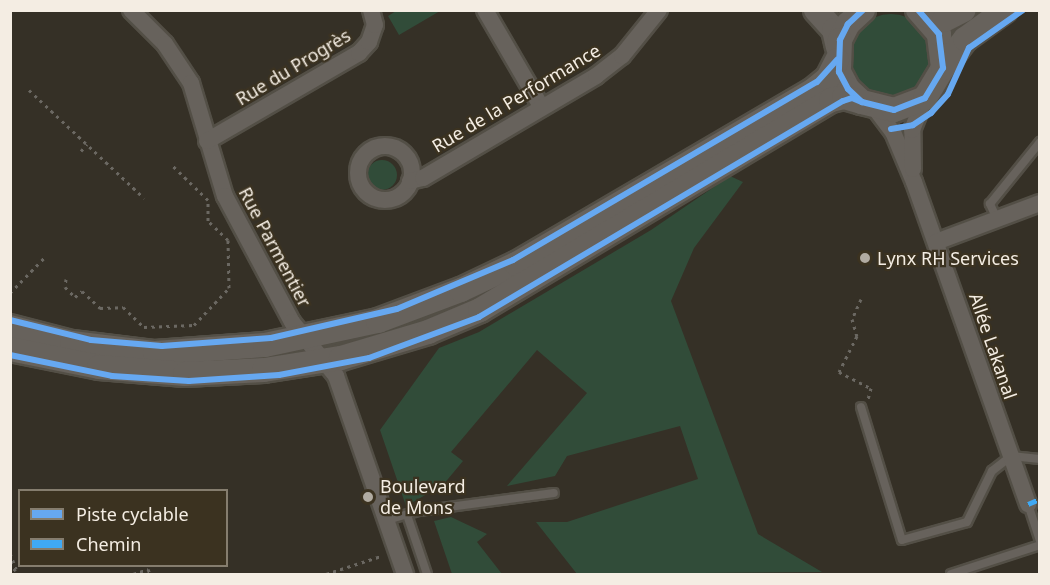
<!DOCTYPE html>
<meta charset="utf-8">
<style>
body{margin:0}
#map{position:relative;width:1050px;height:585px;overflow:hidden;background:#353026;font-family:"Noto Sans",sans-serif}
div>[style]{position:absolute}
.green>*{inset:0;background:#314c39}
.round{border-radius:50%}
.path>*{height:3px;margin-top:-1.5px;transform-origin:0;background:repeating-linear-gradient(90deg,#6b6862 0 3px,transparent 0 7.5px)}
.roads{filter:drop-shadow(2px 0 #534f46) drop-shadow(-2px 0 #534f46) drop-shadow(0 2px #534f46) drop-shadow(0 -2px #534f46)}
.lane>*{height:8px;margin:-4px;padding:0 4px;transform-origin:4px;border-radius:4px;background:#67625c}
.street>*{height:16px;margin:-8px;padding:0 8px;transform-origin:8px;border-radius:8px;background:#67625c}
.street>.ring{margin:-8px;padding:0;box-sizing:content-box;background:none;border:16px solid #67625c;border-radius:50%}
.secondary>*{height:24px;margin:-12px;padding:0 12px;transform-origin:12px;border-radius:12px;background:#67625c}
.quiet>*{height:4.5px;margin-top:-2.25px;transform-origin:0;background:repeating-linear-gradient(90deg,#3fa9f5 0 9px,transparent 0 13.5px)}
.cycleway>*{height:6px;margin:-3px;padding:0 3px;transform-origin:3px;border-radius:3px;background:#66a8f1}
.dots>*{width:16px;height:16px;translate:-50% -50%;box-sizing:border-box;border:3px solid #3b3220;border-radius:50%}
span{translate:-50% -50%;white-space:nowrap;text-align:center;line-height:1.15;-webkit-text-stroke:4.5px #3b3220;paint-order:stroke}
.street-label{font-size:18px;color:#f4ede3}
.poi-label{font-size:18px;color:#f4ede3}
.left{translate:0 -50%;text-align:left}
.frame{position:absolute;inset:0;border:12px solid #f4ede3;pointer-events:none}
.legend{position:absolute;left:18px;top:489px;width:210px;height:78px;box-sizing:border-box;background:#3b3220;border:2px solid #857d6e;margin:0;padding:8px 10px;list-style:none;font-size:18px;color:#f4ede3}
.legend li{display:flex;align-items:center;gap:12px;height:30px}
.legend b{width:30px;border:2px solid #857d6e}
</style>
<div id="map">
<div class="green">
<div style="clip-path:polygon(396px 11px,396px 10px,440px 11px,399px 35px,388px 16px)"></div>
<div class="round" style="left:849px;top:14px;width:84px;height:84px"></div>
<div class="round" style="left:367px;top:160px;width:30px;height:30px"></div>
<div style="clip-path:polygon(730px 176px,743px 182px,694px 248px,671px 301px,758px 534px,822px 572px,577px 574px,536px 522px,567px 522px,698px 479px,680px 426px,567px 456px,555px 476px,507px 486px,587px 393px,537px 350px,451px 452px,463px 461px,443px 485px,406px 506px,380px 430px,439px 348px,479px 332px,651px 230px)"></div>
<div style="clip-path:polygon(451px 517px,487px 534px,477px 542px,502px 574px,452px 574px,434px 521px)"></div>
</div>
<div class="path">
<div style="left:29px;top:90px;width:158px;rotate:43.2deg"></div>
<div style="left:81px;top:151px;width:9px;rotate:-49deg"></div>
<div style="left:66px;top:279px;width:8px;rotate:97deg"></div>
<div style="left:65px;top:287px;width:14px;rotate:45deg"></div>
<div style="left:75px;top:297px;width:9px;rotate:-41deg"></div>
<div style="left:82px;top:291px;width:25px;rotate:43deg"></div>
<div style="left:100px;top:308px;width:23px;rotate:-2deg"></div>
<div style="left:123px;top:307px;width:29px;rotate:44deg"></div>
<div style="left:144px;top:327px;width:50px;rotate:-2.3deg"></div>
<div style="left:194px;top:325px;width:51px;rotate:-46.6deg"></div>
<div style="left:229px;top:288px;width:48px;rotate:-91.2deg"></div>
<div style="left:228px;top:240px;width:28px;rotate:-136deg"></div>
<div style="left:208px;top:221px;width:21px;rotate:-90deg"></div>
<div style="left:208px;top:200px;width:49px;rotate:-135.8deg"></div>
<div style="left:10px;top:293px;width:49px;rotate:-45.8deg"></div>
<div style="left:861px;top:299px;width:22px;rotate:114deg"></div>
<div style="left:852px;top:319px;width:18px;rotate:74deg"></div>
<div style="left:857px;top:336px;width:40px;rotate:116.6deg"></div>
<div style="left:839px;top:372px;width:36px;rotate:27deg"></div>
<div style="left:871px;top:388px;width:11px;rotate:105deg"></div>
<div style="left:10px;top:553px;width:17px;rotate:69deg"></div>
<div style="left:16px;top:569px;width:7px;rotate:153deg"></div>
<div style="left:133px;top:574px;width:16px;rotate:-18deg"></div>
<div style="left:148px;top:569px;width:5px;rotate:68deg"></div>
<div style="left:326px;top:574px;width:58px;rotate:-18.1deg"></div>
</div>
<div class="roads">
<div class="lane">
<div style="left:997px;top:219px;width:17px;rotate:-115deg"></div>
<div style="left:990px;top:204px;width:80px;rotate:-51.1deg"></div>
<div style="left:861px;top:407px;width:139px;rotate:72.9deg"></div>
<div style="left:902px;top:540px;width:67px;rotate:-15.5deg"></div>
<div style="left:967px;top:522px;width:57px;rotate:-63.9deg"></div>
<div style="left:992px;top:471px;width:24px;rotate:-38deg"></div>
<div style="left:1011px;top:456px;width:29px;rotate:6deg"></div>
<div style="left:1028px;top:504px;width:39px;rotate:72deg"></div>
<div style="left:407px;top:515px;width:62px;rotate:71.3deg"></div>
<div style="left:387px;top:520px;width:33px;rotate:-16deg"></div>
<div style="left:419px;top:511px;width:136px;rotate:-7.6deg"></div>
<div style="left:951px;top:574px;width:94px;rotate:-18deg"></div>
</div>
<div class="street">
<div style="left:131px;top:10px;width:48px;rotate:45deg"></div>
<div style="left:165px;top:44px;width:47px;rotate:56.3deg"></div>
<div style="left:191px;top:83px;width:118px;rotate:73.3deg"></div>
<div style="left:225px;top:196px;width:143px;rotate:62deg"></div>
<div style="left:292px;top:322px;width:70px;rotate:50.8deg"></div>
<div style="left:336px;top:376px;width:210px;rotate:70.8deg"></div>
<div style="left:485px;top:10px;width:113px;rotate:59.8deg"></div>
<div style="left:874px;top:107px;width:31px;rotate:53deg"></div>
<div style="left:893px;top:132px;width:54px;rotate:67.2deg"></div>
<div style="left:914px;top:182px;width:342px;rotate:70.5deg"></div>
<div style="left:207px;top:141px;width:176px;rotate:-30.1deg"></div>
<div style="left:359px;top:53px;width:15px;rotate:-48deg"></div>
<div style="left:369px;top:42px;width:18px;rotate:-71deg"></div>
<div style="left:375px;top:25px;width:16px;rotate:-105deg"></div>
<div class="ring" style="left:358px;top:146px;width:38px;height:38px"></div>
<div style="left:913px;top:169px;width:39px;rotate:-91deg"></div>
<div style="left:912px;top:130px;width:35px;rotate:-68deg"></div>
<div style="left:410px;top:181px;width:13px;rotate:-13deg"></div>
<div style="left:423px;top:178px;width:201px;rotate:-30.5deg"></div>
<div style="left:596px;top:76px;width:33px;rotate:-38deg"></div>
<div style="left:622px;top:56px;width:59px;rotate:-51.2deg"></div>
<div style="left:936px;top:242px;width:111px;rotate:-20.6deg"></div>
</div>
<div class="secondary">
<div style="left:816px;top:10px;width:27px;rotate:48deg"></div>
<div style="left:834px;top:30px;width:17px;rotate:77deg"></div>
<div style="left:863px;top:10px;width:21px;rotate:137deg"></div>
<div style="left:848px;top:24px;width:18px;rotate:117deg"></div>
<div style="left:840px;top:40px;width:32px;rotate:92deg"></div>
<div style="left:839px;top:72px;width:19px;rotate:62deg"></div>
<div style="left:848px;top:89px;width:19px;rotate:43deg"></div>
<div style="left:862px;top:102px;width:33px;rotate:14deg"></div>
<div style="left:894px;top:110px;width:33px;rotate:-21deg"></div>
<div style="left:925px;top:98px;width:35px;rotate:-59deg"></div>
<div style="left:943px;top:68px;width:34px;rotate:-97deg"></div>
<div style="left:939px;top:34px;width:32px;rotate:-131deg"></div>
<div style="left:927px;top:16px;width:17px;rotate:13deg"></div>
<div style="left:944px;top:20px;width:22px;rotate:-27deg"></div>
<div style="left:943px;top:68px;width:36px;rotate:-53deg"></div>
<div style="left:965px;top:39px;width:49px;rotate:-35.9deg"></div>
<div style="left:10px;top:327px;width:64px;rotate:14.5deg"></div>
<div style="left:72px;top:343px;width:84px;rotate:6.9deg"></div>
<div style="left:155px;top:353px;width:110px;rotate:-4.2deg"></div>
<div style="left:265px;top:345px;width:116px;rotate:-12deg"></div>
<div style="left:378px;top:321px;width:89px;rotate:-20.5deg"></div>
<div style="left:461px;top:290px;width:61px;rotate:-25.3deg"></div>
<div style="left:516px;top:264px;width:343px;rotate:-30.3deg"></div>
<div style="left:812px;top:91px;width:21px;rotate:-39deg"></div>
<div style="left:828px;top:78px;width:20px;rotate:-63deg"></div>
<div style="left:10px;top:349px;width:91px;rotate:11.4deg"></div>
<div style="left:99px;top:367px;width:86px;rotate:4.7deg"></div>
<div style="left:185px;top:374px;width:79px;rotate:-2.9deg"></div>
<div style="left:264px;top:370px;width:78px;rotate:-8.9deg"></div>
<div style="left:341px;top:358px;width:91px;rotate:-16.6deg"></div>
<div style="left:428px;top:332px;width:56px;rotate:-22.9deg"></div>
<div style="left:480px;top:310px;width:409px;rotate:-30.9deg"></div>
<div style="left:831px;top:100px;width:13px;rotate:-13deg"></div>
<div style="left:844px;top:97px;width:19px;rotate:16deg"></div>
</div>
</div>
<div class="quiet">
<div style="left:1028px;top:504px;width:13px;rotate:-23deg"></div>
</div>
<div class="cycleway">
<div style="left:863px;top:10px;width:21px;rotate:137deg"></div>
<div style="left:848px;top:24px;width:18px;rotate:117deg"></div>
<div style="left:840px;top:40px;width:32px;rotate:92deg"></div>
<div style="left:839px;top:72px;width:19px;rotate:62deg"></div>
<div style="left:848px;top:89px;width:19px;rotate:43deg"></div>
<div style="left:862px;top:102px;width:33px;rotate:14deg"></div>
<div style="left:894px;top:110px;width:33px;rotate:-21deg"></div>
<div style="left:925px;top:98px;width:35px;rotate:-59deg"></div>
<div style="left:943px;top:68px;width:34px;rotate:-97deg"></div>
<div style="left:939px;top:34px;width:32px;rotate:-131deg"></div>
<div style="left:891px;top:129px;width:22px;rotate:-10deg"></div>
<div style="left:913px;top:125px;width:22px;rotate:-34deg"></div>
<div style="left:931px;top:113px;width:25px;rotate:-48deg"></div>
<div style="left:948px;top:94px;width:51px;rotate:-65.5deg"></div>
<div style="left:969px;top:48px;width:66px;rotate:-35.1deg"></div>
<div style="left:10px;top:320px;width:83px;rotate:13.9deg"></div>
<div style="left:91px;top:340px;width:71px;rotate:4.8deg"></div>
<div style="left:162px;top:346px;width:109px;rotate:-4.2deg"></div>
<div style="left:271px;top:338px;width:129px;rotate:-13deg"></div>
<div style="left:397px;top:309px;width:126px;rotate:-22.9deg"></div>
<div style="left:513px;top:260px;width:352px;rotate:-30.4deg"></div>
<div style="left:817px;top:82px;width:30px;rotate:-48deg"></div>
<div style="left:10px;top:355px;width:104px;rotate:11.6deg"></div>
<div style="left:112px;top:376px;width:77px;rotate:3.7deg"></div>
<div style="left:189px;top:381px;width:90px;rotate:-3.8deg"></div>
<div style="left:279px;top:375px;width:92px;rotate:-10.7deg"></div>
<div style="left:369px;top:358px;width:117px;rotate:-20.4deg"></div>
<div style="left:479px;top:317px;width:423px;rotate:-30.7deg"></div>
<div style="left:843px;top:101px;width:9px;rotate:-18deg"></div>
<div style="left:852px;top:98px;width:11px;rotate:22deg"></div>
</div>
<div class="dots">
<div style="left:865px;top:258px;background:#b1aba1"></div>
<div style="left:368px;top:497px;background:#b1aba1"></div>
</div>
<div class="street-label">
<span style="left:293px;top:67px;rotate:-31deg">Rue du Progrès</span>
<span style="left:516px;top:98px;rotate:-31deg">Rue de la Performance</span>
<span style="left:275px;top:247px;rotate:62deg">Rue Parmentier</span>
<span style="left:993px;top:346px;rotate:71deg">Allée Lakanal</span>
</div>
<div class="poi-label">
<span class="left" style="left:877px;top:258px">Lynx RH Services</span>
<span class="left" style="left:380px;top:497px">Boulevard<br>de Mons</span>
</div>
<div class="frame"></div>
<ul class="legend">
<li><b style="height:8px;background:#66a8f1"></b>Piste cyclable</li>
<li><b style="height:8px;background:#3fa9f5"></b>Chemin</li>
</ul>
</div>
